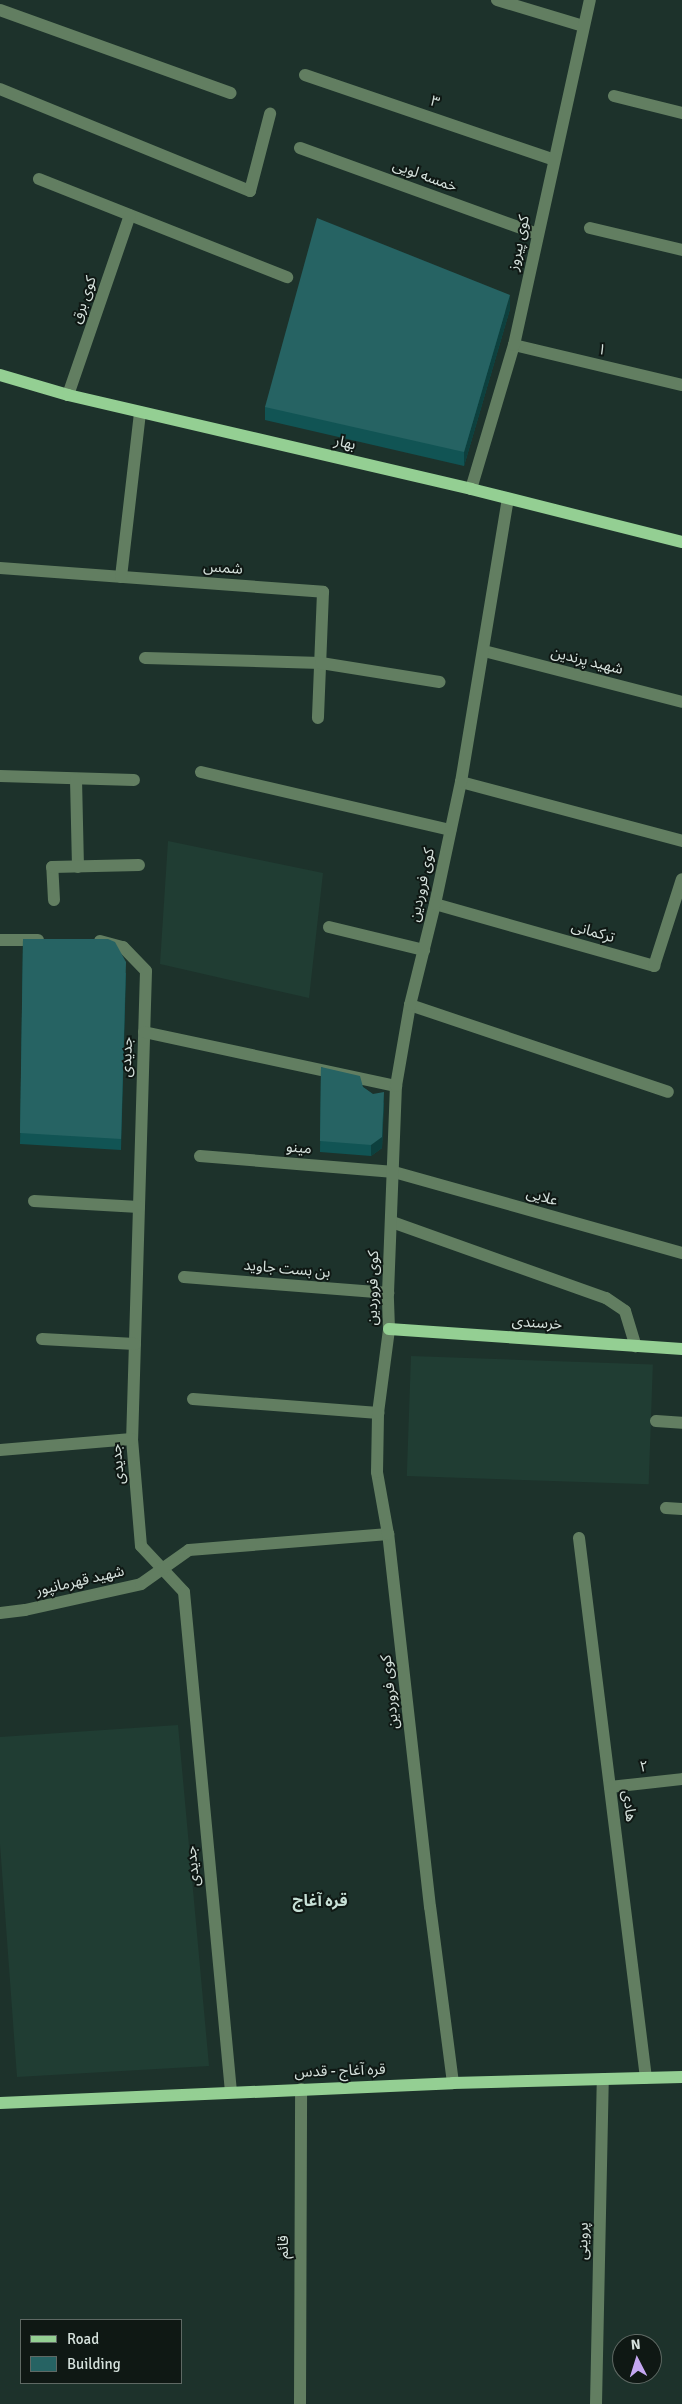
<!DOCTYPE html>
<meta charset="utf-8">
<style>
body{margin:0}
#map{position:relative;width:682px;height:2404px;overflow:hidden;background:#1d322b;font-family:Signika,"Noto Sans Arabic",sans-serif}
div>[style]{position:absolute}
.built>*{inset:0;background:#203d33;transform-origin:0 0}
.minor>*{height:12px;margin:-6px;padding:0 6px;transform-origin:6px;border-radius:6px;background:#627e61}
.major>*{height:12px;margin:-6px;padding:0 6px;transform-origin:6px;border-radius:6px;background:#94cf93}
.wall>*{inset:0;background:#115454}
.shaded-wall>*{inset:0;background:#0d403e}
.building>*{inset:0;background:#266363}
span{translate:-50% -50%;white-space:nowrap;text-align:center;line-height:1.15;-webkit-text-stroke:4px #0f1814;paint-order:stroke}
.street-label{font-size:15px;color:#d6e2dd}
.neighbourhood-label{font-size:16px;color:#c7e0d6;font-weight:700}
.legend{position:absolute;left:20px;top:2319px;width:162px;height:65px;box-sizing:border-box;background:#0f1814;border:1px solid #5f6964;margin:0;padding:6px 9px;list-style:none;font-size:15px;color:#d6e2dd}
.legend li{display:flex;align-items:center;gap:10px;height:25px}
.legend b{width:25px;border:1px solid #5f6964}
.north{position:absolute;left:612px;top:2334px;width:50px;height:50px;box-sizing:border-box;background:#0f1814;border:1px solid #5f6964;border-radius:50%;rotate:355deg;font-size:14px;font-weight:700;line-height:20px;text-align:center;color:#d6e2dd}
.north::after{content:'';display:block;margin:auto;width:18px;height:22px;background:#c4a7f1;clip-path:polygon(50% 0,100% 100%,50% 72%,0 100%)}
</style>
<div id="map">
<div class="built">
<div style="clip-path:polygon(168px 841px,323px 873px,309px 998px,160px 964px)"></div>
<div style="left:411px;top:1356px;width:242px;height:120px;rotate:2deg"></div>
<div style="clip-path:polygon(178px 1725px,209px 2066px,17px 2077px,0 1844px,0 1737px)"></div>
</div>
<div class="minor">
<div style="left:497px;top:0;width:90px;rotate:16.8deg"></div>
<div style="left:0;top:10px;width:245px;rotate:19.8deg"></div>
<div style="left:305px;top:75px;width:263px;rotate:18.8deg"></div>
<div style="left:0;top:89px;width:270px;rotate:22.2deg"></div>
<div style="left:250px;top:191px;width:80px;rotate:-75.4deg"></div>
<div style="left:614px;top:96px;width:70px;rotate:14deg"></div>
<div style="left:300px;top:148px;width:253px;rotate:19.9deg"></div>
<div style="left:39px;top:179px;width:267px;rotate:21.6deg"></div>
<div style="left:590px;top:228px;width:95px;rotate:13.4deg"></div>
<div style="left:514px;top:345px;width:173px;rotate:13.4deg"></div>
<div style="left:68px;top:395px;width:190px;rotate:-71deg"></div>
<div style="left:471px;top:489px;width:150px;rotate:-73.4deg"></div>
<div style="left:514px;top:345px;width:353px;rotate:-77.6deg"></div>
<div style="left:0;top:568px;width:324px;rotate:4.2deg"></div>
<div style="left:323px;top:592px;width:126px;rotate:92.3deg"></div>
<div style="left:121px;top:577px;width:166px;rotate:-83.4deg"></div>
<div style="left:484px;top:651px;width:204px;rotate:14.4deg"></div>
<div style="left:145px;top:658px;width:176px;rotate:1.6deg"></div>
<div style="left:321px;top:663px;width:120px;rotate:9.1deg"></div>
<div style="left:201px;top:772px;width:256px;rotate:13.1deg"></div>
<div style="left:0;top:776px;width:134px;rotate:1.7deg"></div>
<div style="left:76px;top:779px;width:88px;rotate:88.7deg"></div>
<div style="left:461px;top:782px;width:229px;rotate:14.9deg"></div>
<div style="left:54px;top:900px;width:33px;rotate:-93deg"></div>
<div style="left:52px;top:867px;width:87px;rotate:-1.3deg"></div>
<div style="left:435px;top:904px;width:228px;rotate:15.8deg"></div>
<div style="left:654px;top:966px;width:91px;rotate:-72.2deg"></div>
<div style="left:329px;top:927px;width:98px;rotate:13.6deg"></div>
<div style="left:0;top:940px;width:38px"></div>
<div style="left:100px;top:941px;width:24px;rotate:15deg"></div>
<div style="left:123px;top:947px;width:33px;rotate:46deg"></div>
<div style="left:146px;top:971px;width:468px;rotate:91.7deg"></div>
<div style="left:132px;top:1439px;width:107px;rotate:85.2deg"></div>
<div style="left:141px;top:1546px;width:63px;rotate:46.9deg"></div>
<div style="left:184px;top:1592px;width:502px;rotate:84.63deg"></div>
<div style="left:410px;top:1005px;width:272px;rotate:18.6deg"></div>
<div style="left:144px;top:1032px;width:258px;rotate:12.1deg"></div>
<div style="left:200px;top:1156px;width:195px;rotate:4.7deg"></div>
<div style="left:394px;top:1172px;width:299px;rotate:15.7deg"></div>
<div style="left:34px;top:1201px;width:105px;rotate:3.3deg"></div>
<div style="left:392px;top:1222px;width:227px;rotate:19.6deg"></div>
<div style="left:606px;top:1298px;width:23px;rotate:34deg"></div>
<div style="left:625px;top:1311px;width:37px;rotate:73deg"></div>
<div style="left:184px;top:1277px;width:205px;rotate:4.5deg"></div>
<div style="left:42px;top:1339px;width:93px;rotate:3.1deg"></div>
<div style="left:193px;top:1399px;width:186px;rotate:4.3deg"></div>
<div style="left:656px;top:1421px;width:26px;rotate:4deg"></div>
<div style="left:0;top:1450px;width:132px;rotate:-4.8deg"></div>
<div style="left:666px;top:1508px;width:16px;rotate:4deg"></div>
<div style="left:579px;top:1538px;width:544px;rotate:82.93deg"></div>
<div style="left:0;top:1613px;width:25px;rotate:-7deg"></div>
<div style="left:25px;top:1610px;width:119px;rotate:-12.6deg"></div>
<div style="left:141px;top:1584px;width:59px;rotate:-35.3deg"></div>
<div style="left:189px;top:1550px;width:200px;rotate:-4.6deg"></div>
<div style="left:610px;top:1787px;width:72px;rotate:-6.3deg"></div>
<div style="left:453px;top:2083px;width:177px;rotate:-97.4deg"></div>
<div style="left:430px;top:1907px;width:375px;rotate:-96.4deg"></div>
<div style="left:388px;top:1534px;width:63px;rotate:-100.1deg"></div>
<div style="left:377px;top:1472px;width:59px;rotate:-89deg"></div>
<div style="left:378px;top:1413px;width:85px;rotate:-82.5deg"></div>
<div style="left:389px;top:1329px;width:36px;rotate:-92deg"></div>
<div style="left:388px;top:1293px;width:207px;rotate:-87.8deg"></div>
<div style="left:396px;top:1086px;width:82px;rotate:-80.2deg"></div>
<div style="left:410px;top:1005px;width:104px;rotate:-76.1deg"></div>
<div style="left:435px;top:904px;width:125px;rotate:-78deg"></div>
<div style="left:461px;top:782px;width:287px;rotate:-80.6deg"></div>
<div style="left:300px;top:2404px;width:315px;rotate:-89.8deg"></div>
<div style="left:596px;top:2404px;width:325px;rotate:-88.8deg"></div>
</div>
<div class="major">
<div style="left:0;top:375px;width:71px;rotate:16.4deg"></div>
<div style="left:68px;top:395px;width:414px;rotate:13.1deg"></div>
<div style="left:471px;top:489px;width:218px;rotate:14.1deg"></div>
<div style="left:389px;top:1329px;width:294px;rotate:3.9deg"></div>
<div style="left:0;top:2103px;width:453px;rotate:-2.5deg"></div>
<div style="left:453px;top:2083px;width:229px;rotate:-1.5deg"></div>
</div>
<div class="wall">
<div style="clip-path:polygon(510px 309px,464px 466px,265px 420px,265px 407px)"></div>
<div style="clip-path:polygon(23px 939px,126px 973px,121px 1150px,20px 1144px)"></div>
<div style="clip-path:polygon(321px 1067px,363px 1087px,384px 1103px,382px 1148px,371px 1156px,320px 1152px)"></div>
</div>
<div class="shaded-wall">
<div style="clip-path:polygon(510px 295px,510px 309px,464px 466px,464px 452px)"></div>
<div style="clip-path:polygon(384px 1092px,382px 1148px,371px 1156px,371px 1145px)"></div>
</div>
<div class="building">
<div style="clip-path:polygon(317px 218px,510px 295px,464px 452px,265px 407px)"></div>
<div style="clip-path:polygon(23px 939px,108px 939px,115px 942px,126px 962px,121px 1139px,20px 1133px)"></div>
<div style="clip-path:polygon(321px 1067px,360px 1076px,363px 1087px,373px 1094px,384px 1092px,382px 1137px,371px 1145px,320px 1141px)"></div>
</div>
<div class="street-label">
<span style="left:435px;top:102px;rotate:19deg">۳</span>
<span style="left:425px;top:176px;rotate:20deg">خمسه لویی</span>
<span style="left:519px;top:243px;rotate:-78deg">کوی پیروز</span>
<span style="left:84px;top:300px;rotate:-71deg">کوی برق</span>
<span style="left:602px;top:350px;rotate:13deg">۱</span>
<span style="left:345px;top:443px;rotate:13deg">بهار</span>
<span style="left:223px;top:568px;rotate:4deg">شمس</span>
<span style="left:587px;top:661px;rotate:14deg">شهید پرندین</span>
<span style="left:422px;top:885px;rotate:-78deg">کوی فروردین</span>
<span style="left:593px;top:932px;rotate:16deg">ترکمانی</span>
<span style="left:127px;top:1057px;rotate:-88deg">جدیدی</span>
<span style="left:299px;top:1148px;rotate:5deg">مینو</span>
<span style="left:542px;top:1197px;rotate:16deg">علایی</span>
<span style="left:287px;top:1269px;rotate:5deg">بن بست جاوید</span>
<span style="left:373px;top:1288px;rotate:-89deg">کوی فروردین</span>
<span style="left:537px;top:1323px;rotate:4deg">خرسندی</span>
<span style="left:118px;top:1464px;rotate:-95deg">جدیدی</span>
<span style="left:80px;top:1581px;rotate:-13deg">شهید قهرمانپور</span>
<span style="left:390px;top:1692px;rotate:-96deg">کوی فروردین</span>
<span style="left:644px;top:1767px;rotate:-7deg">۲</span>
<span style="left:629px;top:1806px;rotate:83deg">هادی</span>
<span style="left:193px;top:1866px;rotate:-95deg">جدیدی</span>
<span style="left:340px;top:2071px;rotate:-2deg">قره آغاج - قدس</span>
<span style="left:583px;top:2241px;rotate:-89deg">پروینی</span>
<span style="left:284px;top:2247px;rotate:-90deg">قائم</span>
</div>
<div class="neighbourhood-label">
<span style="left:320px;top:1901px">قره آغاج</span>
</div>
<ul class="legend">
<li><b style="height:6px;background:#94cf93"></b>Road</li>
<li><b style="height:14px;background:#266363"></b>Building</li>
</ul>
<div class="north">N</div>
</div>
